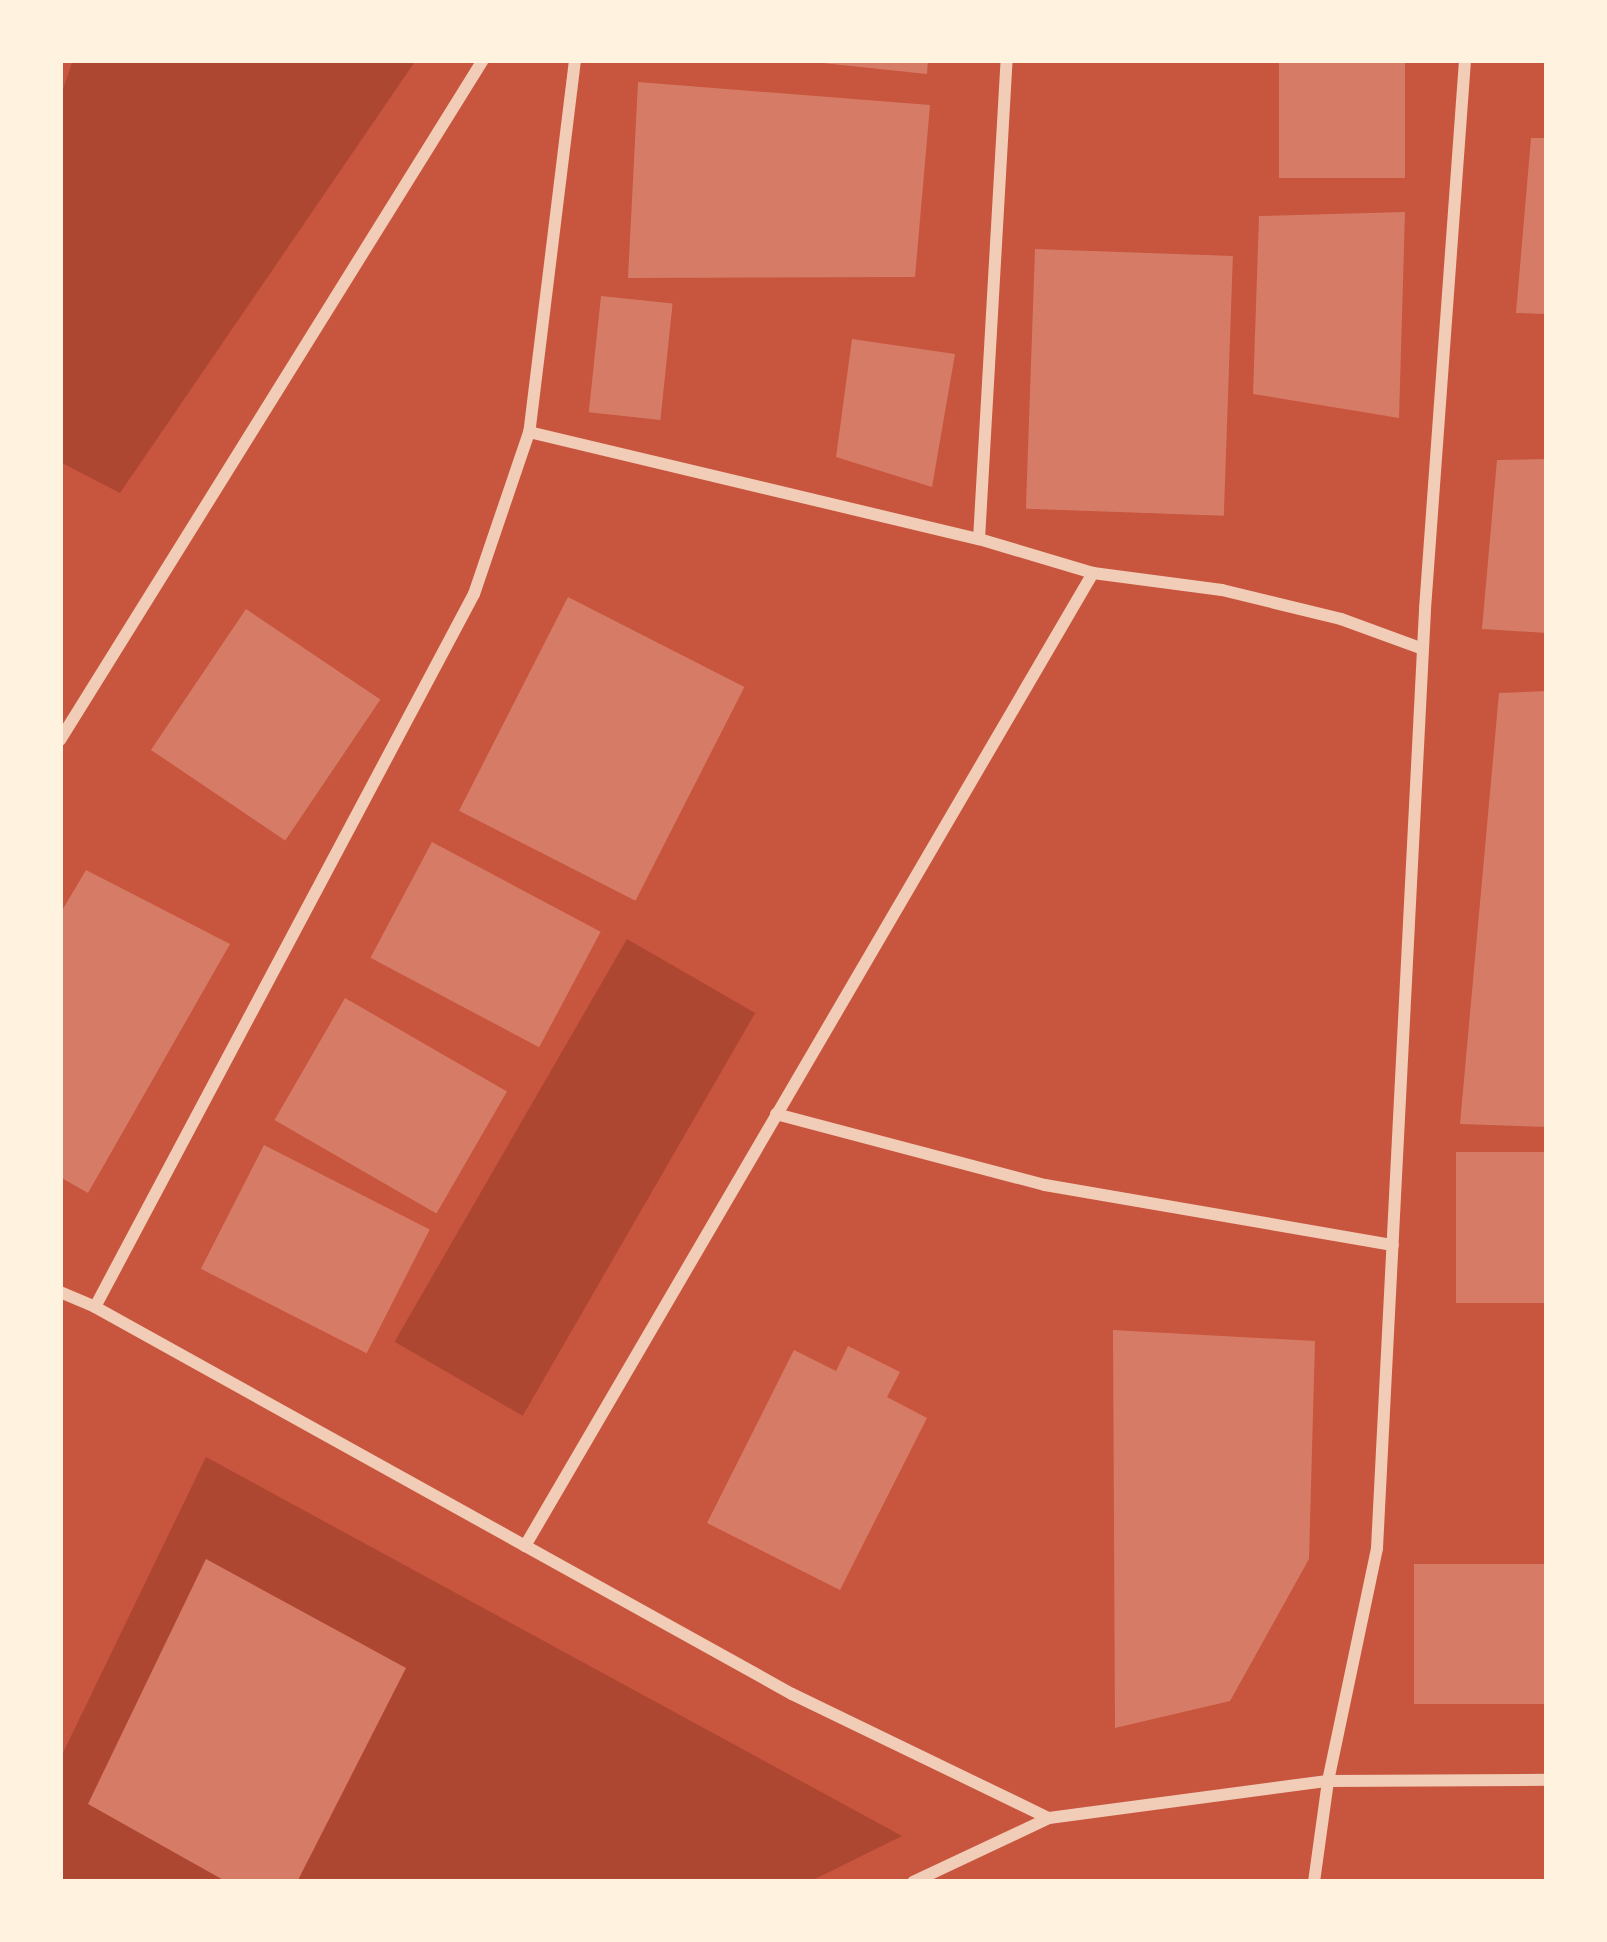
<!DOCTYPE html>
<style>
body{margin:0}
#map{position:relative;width:1607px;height:1942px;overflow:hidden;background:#c8553d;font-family:"Roboto Serif",serif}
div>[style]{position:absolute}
.green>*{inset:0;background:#ae4732;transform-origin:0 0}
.building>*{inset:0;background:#d67c66;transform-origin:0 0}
.minor>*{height:12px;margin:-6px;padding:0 6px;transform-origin:6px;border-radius:6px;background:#f1ccb7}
span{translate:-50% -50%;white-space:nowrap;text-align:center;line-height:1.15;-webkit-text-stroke:12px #fff3e0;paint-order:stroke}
.frame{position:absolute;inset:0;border:63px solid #fff3e0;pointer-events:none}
</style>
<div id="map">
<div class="green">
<div style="clip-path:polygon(73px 60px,416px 60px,120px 493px,60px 462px,60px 98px)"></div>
<div style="left:627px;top:939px;width:148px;height:465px;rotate:30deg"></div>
<div style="clip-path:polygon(206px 1457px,902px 1836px,809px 1882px,60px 1882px,60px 1759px)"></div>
</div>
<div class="building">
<div style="clip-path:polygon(794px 60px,928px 60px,927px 74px)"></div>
<div style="left:1279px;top:60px;width:126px;height:118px"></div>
<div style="clip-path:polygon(638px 82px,930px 105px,915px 277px,628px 278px)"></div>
<div style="clip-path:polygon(1531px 138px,1547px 138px,1547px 314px,1516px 313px)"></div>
<div style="clip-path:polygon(1405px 212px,1399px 418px,1253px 394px,1259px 216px)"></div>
<div style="left:1035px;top:249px;width:198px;height:260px;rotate:2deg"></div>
<div style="left:601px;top:296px;width:72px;height:117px;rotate:6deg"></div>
<div style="clip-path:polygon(852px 339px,955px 354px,932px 487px,836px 457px)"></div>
<div style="clip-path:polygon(1547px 459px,1547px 633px,1482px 629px,1497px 460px)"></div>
<div style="left:568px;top:597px;width:198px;height:240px;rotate:27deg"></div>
<div style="left:246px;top:609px;width:162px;height:170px;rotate:34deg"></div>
<div style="clip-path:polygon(1547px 691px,1547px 1127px,1460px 1124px,1499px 693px)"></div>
<div style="left:432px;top:842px;width:191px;height:131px;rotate:28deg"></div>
<div style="clip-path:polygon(86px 870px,230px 944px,88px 1193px,60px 1177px,60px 914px)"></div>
<div style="left:345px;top:998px;width:187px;height:141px;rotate:30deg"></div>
<div style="left:264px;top:1145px;width:186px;height:139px;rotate:27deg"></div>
<div style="left:1547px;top:1152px;width:151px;height:91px;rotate:90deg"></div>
<div style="clip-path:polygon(1113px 1330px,1315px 1341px,1309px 1559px,1230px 1701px,1115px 1728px)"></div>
<div style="clip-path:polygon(848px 1346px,900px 1372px,887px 1397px,927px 1418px,840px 1590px,707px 1523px,794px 1350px,836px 1371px)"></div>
<div style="clip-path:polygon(206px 1559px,406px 1668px,297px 1882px,227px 1882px,88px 1804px)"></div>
<div style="left:1547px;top:1564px;width:140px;height:133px;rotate:90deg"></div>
</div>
<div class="minor">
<div style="left:575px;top:60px;width:375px;rotate:97deg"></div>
<div style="left:529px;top:432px;width:463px;rotate:13.4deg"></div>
<div style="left:979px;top:539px;width:480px;rotate:-86.7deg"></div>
<div style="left:979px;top:539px;width:119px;rotate:16.6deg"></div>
<div style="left:1093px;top:573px;width:130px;rotate:7.5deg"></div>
<div style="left:1222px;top:590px;width:122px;rotate:13.7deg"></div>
<div style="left:1341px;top:619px;width:87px;rotate:20.1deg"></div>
<div style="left:60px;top:740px;width:801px;rotate:-58.12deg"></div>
<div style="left:776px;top:1114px;width:278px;rotate:14.8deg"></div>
<div style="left:1045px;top:1185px;width:353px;rotate:9.8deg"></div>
<div style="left:60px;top:1292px;width:38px;rotate:23deg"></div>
<div style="left:95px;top:1307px;width:797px;rotate:29.04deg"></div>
<div style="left:792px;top:1694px;width:285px;rotate:25.8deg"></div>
<div style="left:1049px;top:1818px;width:281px;rotate:-7.6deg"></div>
<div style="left:1328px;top:1781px;width:238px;rotate:-78.1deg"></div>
<div style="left:1377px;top:1548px;width:940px;rotate:-87.07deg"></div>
<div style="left:1425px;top:609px;width:550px;rotate:-85.83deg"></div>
<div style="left:95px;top:1307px;width:807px;rotate:-62.01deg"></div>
<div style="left:474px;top:594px;width:171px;rotate:-71.2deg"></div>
<div style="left:525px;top:1546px;width:1127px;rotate:-59.73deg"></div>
<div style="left:913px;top:1882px;width:150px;rotate:-25.2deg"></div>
<div style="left:1314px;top:1882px;width:102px;rotate:-82.1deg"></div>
<div style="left:1328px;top:1781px;width:219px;rotate:-0.3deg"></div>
</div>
<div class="frame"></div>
</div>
